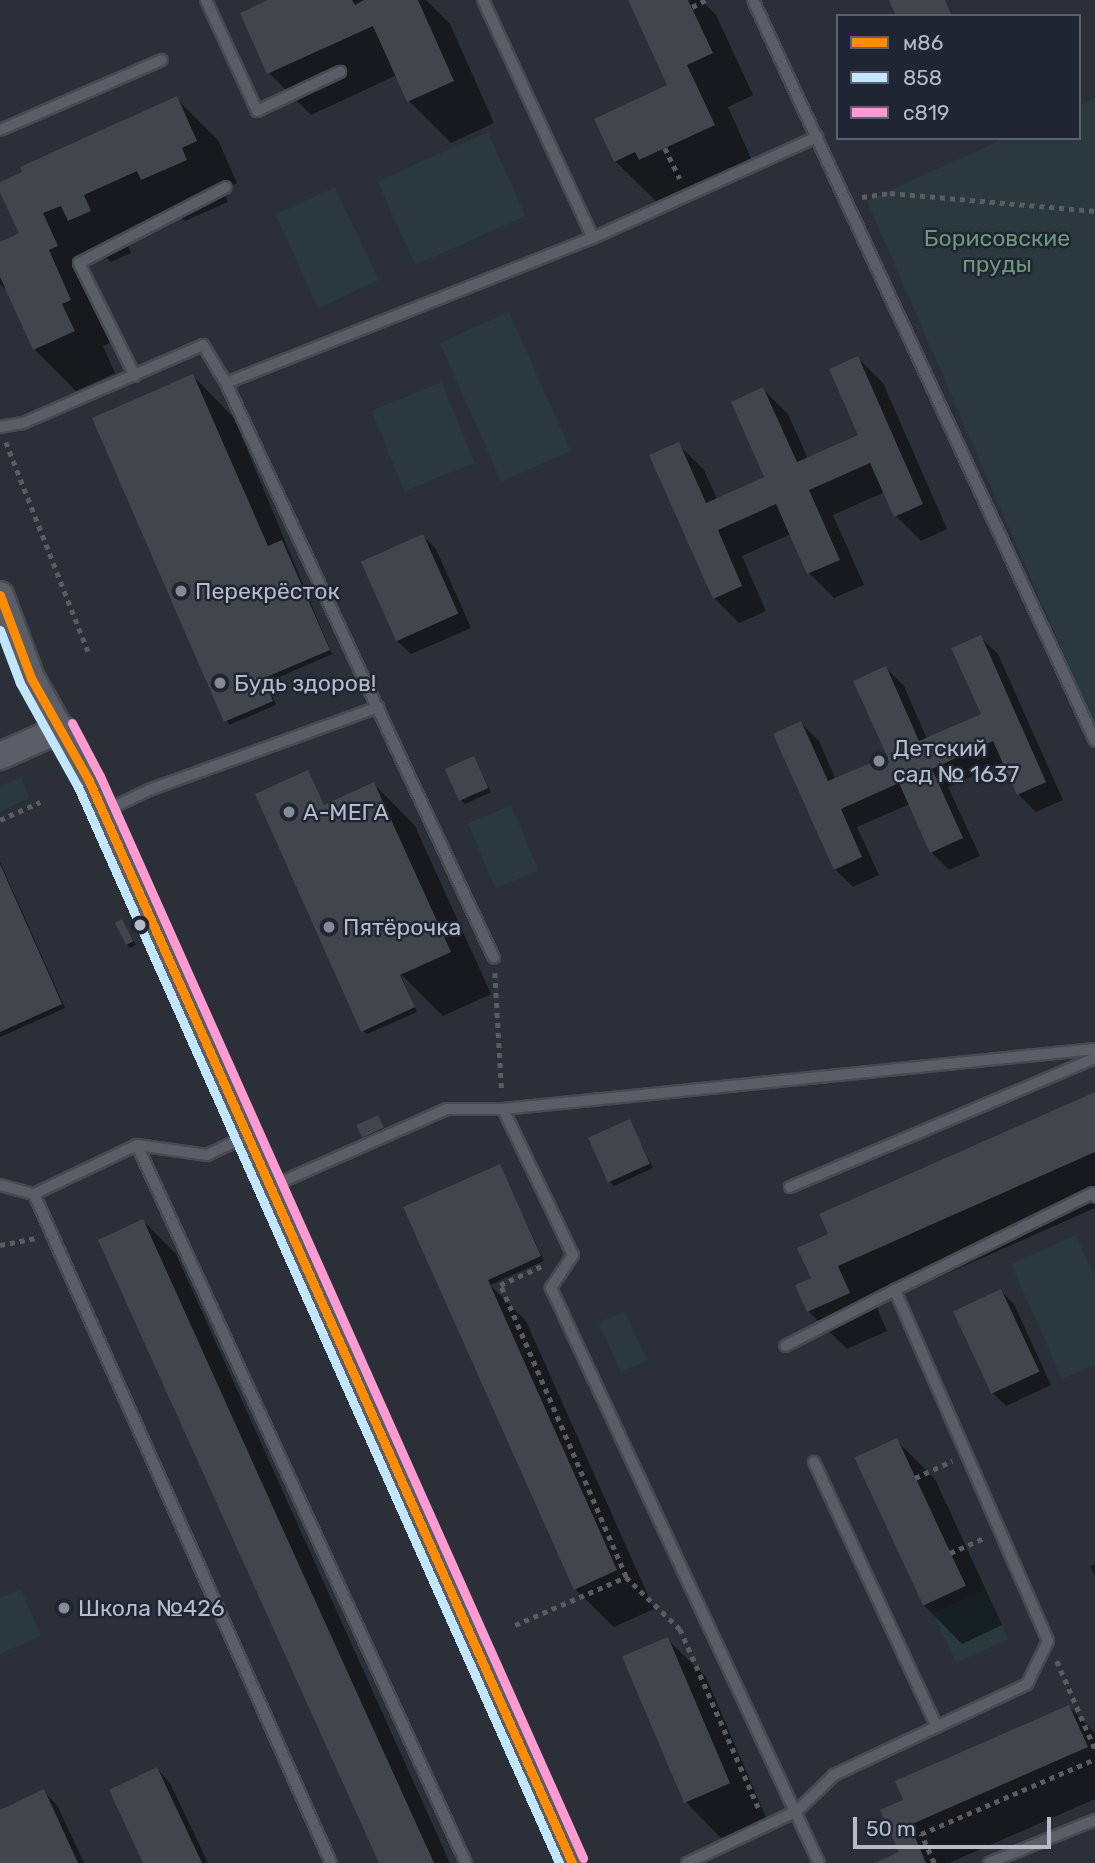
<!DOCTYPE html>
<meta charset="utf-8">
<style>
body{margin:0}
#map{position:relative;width:1095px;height:1863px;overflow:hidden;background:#2b2f37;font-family:Rubik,sans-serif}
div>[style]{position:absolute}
.green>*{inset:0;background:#29393d;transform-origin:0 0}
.shadow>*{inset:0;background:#0007}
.building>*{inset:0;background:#42454c;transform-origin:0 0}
.path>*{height:4.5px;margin-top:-2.25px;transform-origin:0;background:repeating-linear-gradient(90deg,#595d62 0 5px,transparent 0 10px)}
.roads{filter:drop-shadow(2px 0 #474a50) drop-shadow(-2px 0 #474a50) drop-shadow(0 2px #474a50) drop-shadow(0 -2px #474a50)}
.service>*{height:10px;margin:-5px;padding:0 5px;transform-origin:5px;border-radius:5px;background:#5b5e66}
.tertiary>*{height:26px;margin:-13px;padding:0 13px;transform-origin:13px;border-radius:13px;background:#5b5e66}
.bus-1>*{height:9px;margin:-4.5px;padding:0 4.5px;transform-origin:4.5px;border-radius:4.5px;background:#ff8b00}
.bus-2>*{height:9px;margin:-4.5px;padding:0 4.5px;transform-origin:4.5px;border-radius:4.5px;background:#c2e6ff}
.bus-3>*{height:9px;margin:-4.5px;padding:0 4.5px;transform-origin:4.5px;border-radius:4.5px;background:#ff9ad2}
.dots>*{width:19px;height:19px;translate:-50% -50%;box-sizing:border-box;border:4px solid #1f2532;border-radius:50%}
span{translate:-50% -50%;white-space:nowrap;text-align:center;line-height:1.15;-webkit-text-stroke:5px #1f2532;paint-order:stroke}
.park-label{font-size:23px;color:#6f977c}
.poi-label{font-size:23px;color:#b6bbc8}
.left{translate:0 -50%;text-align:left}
.legend{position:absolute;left:836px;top:14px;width:245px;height:126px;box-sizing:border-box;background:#1f2532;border:2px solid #5b616e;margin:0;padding:9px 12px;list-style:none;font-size:21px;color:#b6bbc8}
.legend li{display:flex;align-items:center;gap:14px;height:35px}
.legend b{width:35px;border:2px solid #5b616e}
.scale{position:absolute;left:853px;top:1817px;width:198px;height:32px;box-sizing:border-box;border:4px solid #b6bbc8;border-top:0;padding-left:9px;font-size:21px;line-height:24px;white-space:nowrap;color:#b6bbc8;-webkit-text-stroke:5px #1f2532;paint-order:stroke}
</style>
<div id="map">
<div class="green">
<div style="clip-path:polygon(1095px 98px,1095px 726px,867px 201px,1005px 138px,1079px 138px,1079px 105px)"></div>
<div style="left:488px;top:132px;width:92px;height:121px;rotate:66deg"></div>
<div style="left:335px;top:187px;width:103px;height:66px;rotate:65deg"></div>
<div style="left:509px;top:312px;width:152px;height:76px;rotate:66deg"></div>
<div style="left:442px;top:382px;width:87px;height:76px;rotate:68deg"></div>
<div style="clip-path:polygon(21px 777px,29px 798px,0 812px,0 786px)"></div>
<div style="left:511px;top:805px;width:71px;height:47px;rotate:67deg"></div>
<div style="clip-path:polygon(1076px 1235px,1095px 1277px,1095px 1364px,1062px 1379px,1011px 1264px)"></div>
<div style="left:625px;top:1311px;width:54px;height:29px;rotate:66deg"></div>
<div style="clip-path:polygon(21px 1589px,41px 1636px,0 1654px,0 1598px)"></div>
<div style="left:985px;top:1589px;width:55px;height:57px;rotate:65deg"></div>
</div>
<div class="shadow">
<div style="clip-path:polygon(272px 0,426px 0,450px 24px,494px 123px,451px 143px,409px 101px,397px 75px,311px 115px,269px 73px)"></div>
<div style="clip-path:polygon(630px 0,701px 0,716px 15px,753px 95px,728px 107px,755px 167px,682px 201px,675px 194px,657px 202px,615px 161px,670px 86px)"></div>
<div style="clip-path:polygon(176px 98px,218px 140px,237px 183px,222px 190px,228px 202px,185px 221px,177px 213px,124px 237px,131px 253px,111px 262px,98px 249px,83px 255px,98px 288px,89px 292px,112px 342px,103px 346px,115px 373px,76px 391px,34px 349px,9px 293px,0 284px,0 244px,21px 234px,0 184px)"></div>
<div style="clip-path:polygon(858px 358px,883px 383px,947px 529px,921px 541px,896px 516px,885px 492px,833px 515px,864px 585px,834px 598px,809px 573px,791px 534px,742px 556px,766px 611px,739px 623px,714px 598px,678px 444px,704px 470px,717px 499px,766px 478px,763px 389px,788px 414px,808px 459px,860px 436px)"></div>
<div style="clip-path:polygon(193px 376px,234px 418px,332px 654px,266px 683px,276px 705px,229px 725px,94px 419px)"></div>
<div style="clip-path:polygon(423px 536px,436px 549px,471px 628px,411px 654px,397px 641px)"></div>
<div style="clip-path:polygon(980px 637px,998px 654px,1063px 800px,1036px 812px,1018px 794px,1004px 762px,948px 787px,980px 856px,949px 870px,931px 852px,910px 804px,857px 827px,879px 875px,853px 887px,835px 869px,801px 723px,819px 741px,836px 780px,889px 756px,886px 668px,904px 686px,927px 739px,983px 715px)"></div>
<div style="clip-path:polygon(474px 759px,491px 792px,465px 804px,461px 800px)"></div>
<div style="clip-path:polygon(307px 772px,325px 807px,374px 784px,415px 826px,491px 994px,443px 1016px,400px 973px,417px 1012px,367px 1034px,363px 1031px)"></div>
<div style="clip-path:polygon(0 862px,65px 1008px,0 1037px)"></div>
<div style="clip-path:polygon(122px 921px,136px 945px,130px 948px,126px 944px)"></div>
<div style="clip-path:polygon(1095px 1094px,1095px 1208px,876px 1305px,887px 1331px,847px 1349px,808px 1311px,813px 1279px,830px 1235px)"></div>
<div style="clip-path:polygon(377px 1117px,386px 1133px,367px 1141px,363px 1137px)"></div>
<div style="clip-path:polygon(629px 1121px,653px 1168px,614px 1186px,610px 1182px)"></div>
<div style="clip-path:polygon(500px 1166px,544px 1261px,490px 1285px,526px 1321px,654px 1609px,614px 1627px,575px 1589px,405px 1208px)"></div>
<div style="clip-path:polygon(143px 1221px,176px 1254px,450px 1863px,381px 1863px)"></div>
<div style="clip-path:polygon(1001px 1291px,1014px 1304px,1051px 1385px,1006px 1406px,992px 1392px)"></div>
<div style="clip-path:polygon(897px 1441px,935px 1479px,1002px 1625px,962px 1644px,924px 1605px)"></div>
<div style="clip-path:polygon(1095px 1564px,1095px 1576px,1090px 1566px)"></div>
<div style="clip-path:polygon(667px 1639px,706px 1677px,768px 1822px,724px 1841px,686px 1802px)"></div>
<div style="clip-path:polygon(1069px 1707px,1095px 1733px,1095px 1799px,949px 1863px,879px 1863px,901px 1853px,905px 1801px)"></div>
<div style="clip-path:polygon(157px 1769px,170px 1783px,208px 1863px,145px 1863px)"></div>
<div style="clip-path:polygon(43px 1791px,57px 1805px,84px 1863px,0 1863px,0 1812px)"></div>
</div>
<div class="building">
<div style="clip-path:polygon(268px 0,352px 0,355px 5px,364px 0,418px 0,454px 81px,407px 102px,373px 26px,267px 74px,240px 13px)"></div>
<div style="clip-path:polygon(628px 0,688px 0,713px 53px,687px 65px,715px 125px,639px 160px,635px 152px,614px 162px,594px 119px,667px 85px)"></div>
<div style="clip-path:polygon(889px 0,945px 0,952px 16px,896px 16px)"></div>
<div style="clip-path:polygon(177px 96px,197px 141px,182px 148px,187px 160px,141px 180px,137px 171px,84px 195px,91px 211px,68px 221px,61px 206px,43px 213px,58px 246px,49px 250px,71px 300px,62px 304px,75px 331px,33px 350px,0 277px,0 242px,19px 233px,0 193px,0 182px,22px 172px,20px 167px)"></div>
<div style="clip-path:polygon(858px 356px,923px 504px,894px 517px,870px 463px,809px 490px,840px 560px,807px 574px,776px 504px,718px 530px,742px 586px,713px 599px,649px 455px,679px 442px,706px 503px,764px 477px,731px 402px,763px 387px,797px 462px,858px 435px,829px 369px)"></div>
<div style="clip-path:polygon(193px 374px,268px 546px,282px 540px,330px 650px,264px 678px,273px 701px,224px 722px,92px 418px)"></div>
<div style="left:423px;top:534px;width:87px;height:68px;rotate:66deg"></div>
<div style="clip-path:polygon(981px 635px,1046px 782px,1017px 795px,993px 741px,932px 769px,963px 838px,930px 853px,899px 783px,841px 809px,862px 857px,834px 870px,773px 734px,801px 721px,828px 781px,887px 756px,853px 681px,886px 666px,919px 741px,981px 714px,951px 648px)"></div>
<div style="left:474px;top:756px;width:35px;height:32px;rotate:66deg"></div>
<div style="clip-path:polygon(308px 770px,324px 805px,374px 782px,451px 952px,400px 975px,415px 1007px,361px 1032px,255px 794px)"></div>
<div style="clip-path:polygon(0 864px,62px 1004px,0 1032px)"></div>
<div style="left:122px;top:919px;width:25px;height:8px;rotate:63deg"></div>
<div style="clip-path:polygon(1095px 1092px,1095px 1152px,838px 1266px,850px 1293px,807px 1312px,795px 1285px,811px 1278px,797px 1248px,828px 1234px,819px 1214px)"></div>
<div style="left:378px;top:1115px;width:14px;height:24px;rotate:65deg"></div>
<div style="left:630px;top:1119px;width:49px;height:46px;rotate:66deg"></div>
<div style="clip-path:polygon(500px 1164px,541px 1256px,488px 1280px,617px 1570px,574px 1590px,403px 1207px)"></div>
<div style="clip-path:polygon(143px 1219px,294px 1554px,434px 1863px,379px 1863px,98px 1240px)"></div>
<div style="left:1001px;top:1289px;width:91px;height:53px;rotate:65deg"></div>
<div style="left:897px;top:1438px;width:163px;height:47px;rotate:65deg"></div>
<div style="left:668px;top:1637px;width:159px;height:50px;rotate:67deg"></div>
<div style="clip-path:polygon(1069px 1705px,1088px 1747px,910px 1825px,926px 1863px,875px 1863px,899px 1852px,880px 1810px,903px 1800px,895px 1781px)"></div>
<div style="clip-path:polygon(157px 1767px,202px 1863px,143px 1863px,109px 1790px)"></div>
<div style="clip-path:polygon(44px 1789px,78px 1863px,0 1863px,0 1810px)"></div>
</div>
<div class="path">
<div style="left:692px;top:7px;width:16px;rotate:-27deg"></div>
<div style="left:665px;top:148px;width:34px;rotate:64deg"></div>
<div style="left:862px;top:197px;width:28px;rotate:-8deg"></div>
<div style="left:890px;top:193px;width:206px;rotate:5deg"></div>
<div style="left:6px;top:442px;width:225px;rotate:68.6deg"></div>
<div style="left:0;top:820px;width:44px;rotate:-24.2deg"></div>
<div style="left:495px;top:973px;width:120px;rotate:86.7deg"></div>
<div style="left:0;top:1245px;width:38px;rotate:-11deg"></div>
<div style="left:915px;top:1478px;width:41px;rotate:-24.7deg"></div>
<div style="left:950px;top:1553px;width:37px;rotate:-24deg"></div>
<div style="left:626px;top:1577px;width:75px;rotate:43.9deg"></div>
<div style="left:680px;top:1629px;width:197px;rotate:66.3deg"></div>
<div style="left:515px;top:1625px;width:121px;rotate:-23.4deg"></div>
<div style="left:626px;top:1577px;width:318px;rotate:-113.3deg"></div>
<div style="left:500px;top:1285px;width:48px;rotate:-24.4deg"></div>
<div style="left:1057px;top:1661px;width:96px;rotate:66.6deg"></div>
<div style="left:934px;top:1863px;width:32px;rotate:-114deg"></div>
<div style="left:921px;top:1834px;width:189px;rotate:-23.3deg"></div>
</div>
<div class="roads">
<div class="service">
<div style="left:206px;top:0;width:122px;rotate:65.3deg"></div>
<div style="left:257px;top:111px;width:92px;rotate:-25.2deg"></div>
<div style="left:483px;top:0;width:262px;rotate:65.2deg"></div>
<div style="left:753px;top:0;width:816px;rotate:65.22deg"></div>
<div style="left:0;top:130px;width:176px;rotate:-23.4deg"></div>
<div style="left:135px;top:376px;width:126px;rotate:-116.4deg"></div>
<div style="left:79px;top:263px;width:165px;rotate:-27.3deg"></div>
<div style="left:226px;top:383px;width:634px;rotate:65.01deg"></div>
<div style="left:0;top:427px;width:23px;rotate:-10deg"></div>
<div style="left:23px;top:423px;width:196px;rotate:-23.4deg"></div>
<div style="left:203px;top:345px;width:44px;rotate:58.8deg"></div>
<div style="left:226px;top:383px;width:395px;rotate:-21.6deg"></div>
<div style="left:593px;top:238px;width:246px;rotate:-24.3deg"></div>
<div style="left:103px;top:812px;width:51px;rotate:-25.6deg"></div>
<div style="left:149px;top:790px;width:244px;rotate:-19.9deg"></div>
<div style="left:503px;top:1109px;width:162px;rotate:64.4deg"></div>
<div style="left:573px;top:1255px;width:40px;rotate:124deg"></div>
<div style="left:551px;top:1288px;width:634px;rotate:65.01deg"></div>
<div style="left:137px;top:1145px;width:790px;rotate:65.38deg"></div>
<div style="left:0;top:1185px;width:35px;rotate:15deg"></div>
<div style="left:34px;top:1194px;width:114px;rotate:-25.4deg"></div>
<div style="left:137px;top:1145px;width:71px;rotate:8.1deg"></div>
<div style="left:207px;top:1155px;width:44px;rotate:-25.4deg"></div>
<div style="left:270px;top:1187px;width:193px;rotate:-23.8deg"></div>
<div style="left:447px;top:1109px;width:56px"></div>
<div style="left:503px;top:1109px;width:595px;rotate:-5.79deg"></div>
<div style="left:790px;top:1187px;width:331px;rotate:-22.9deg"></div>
<div style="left:34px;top:1194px;width:732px;rotate:66.06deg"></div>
<div style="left:895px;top:1290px;width:220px;rotate:-26.1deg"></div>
<div style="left:1093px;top:1193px;width:4px;rotate:63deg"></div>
<div style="left:814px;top:1462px;width:292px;rotate:65.1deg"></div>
<div style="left:687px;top:1863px;width:122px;rotate:-25.3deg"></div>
<div style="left:797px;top:1811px;width:52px;rotate:-44.2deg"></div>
<div style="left:834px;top:1775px;width:213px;rotate:-25.2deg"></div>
<div style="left:1027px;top:1684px;width:48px;rotate:-64deg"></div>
<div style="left:1048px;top:1641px;width:383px;rotate:-113.6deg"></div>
<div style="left:895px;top:1290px;width:123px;rotate:153deg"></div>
<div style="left:989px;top:1863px;width:114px;rotate:-22.1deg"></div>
</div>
<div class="tertiary">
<div style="left:0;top:595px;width:89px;rotate:69.5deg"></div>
<div style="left:31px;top:678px;width:118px;rotate:60.6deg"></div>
<div style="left:89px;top:781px;width:1185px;rotate:65.94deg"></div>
<div style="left:0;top:756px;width:67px;rotate:-23.9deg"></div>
</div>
</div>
<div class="bus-1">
<div style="left:0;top:595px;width:89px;rotate:69.5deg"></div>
<div style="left:31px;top:678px;width:118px;rotate:60.6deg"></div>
<div style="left:89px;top:781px;width:1185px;rotate:65.94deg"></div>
</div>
<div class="bus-2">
<div style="left:0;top:630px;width:57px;rotate:69.3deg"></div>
<div style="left:20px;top:683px;width:119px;rotate:60.9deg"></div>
<div style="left:78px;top:787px;width:1179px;rotate:65.91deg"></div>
</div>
<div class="bus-3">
<div style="left:72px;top:723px;width:60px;rotate:62.2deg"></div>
<div style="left:100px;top:776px;width:1185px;rotate:65.94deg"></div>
</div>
<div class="dots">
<div style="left:181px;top:591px;background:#858a95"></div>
<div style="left:220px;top:683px;background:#858a95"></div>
<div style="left:879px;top:761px;background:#858a95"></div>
<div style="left:289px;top:812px;background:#858a95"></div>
<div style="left:140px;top:925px;background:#b6bbc8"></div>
<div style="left:329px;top:927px;background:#858a95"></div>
<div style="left:64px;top:1608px;background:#858a95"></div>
</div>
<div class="park-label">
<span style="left:997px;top:251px">Борисовские<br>пруды</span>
</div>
<div class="poi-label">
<span class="left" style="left:195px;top:591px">Перекрёсток</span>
<span class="left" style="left:234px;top:683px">Будь здоров!</span>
<span class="left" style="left:893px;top:761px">Детский<br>сад № 1637</span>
<span class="left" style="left:303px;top:812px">А-МЕГА</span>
<span class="left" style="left:343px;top:927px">Пятёрочка</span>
<span class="left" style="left:78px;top:1608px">Школа №426</span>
</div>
<ul class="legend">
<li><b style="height:9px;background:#ff8b00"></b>м86</li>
<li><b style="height:9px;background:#c2e6ff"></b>858</li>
<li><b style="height:9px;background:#ff9ad2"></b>с819</li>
</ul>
<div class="scale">50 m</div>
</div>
